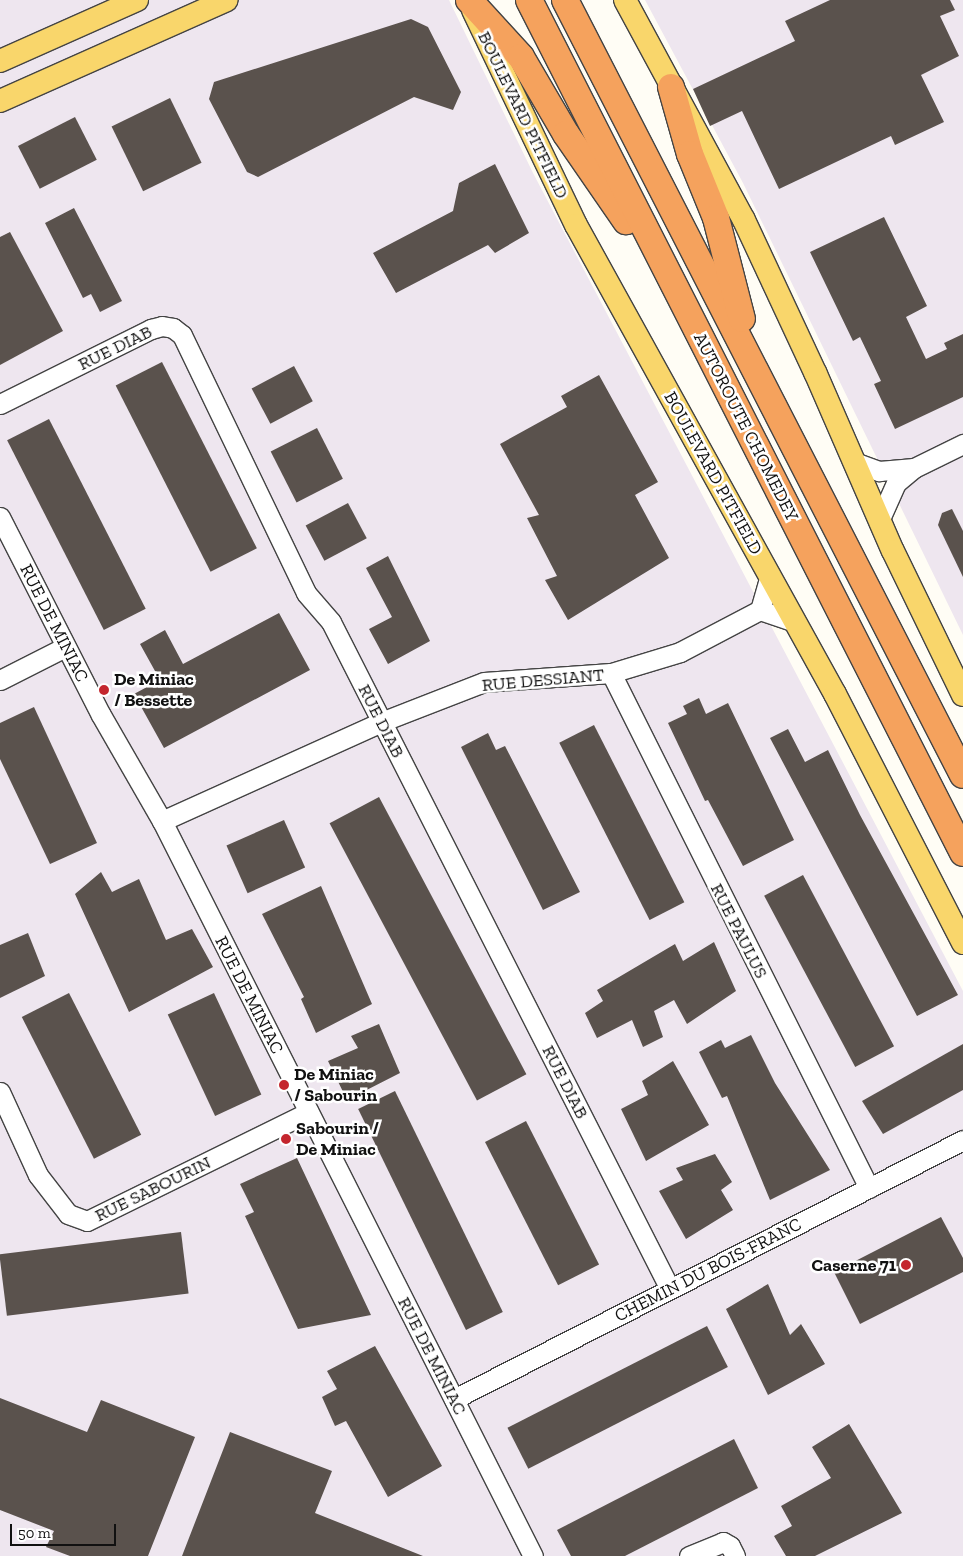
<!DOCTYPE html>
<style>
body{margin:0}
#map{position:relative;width:963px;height:1556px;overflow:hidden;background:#fffdf5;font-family:"Zilla Slab",serif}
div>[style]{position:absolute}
.industrial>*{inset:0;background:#eee6ef}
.building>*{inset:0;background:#5a524d;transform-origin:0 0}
.roads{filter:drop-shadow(1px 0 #444) drop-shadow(-1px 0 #444) drop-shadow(0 1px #444) drop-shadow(0 -1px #444)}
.minor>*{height:19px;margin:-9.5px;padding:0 9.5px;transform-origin:9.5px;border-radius:9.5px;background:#fff}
.major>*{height:22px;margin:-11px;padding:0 11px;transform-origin:11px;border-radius:11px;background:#f9d66b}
.highway>*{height:26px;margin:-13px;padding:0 13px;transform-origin:13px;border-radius:13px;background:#f5a25d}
.dots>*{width:14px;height:14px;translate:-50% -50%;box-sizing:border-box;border:2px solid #fff;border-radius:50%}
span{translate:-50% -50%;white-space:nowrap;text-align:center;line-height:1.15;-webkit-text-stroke:5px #fff;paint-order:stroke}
.street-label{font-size:18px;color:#111}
.poi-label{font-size:18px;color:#111;font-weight:700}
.left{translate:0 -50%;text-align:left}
.right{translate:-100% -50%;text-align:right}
.scale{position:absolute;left:10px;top:1524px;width:106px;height:22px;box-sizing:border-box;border:2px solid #111;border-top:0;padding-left:6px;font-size:15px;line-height:18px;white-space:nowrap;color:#111;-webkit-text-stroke:4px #fff;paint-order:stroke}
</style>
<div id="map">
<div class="industrial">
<div style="clip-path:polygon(0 0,449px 0,533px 173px,963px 991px,963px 1556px,0 1556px)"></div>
<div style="clip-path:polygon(645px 0,963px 0,963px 635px,743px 183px)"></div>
</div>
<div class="building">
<div style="clip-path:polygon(830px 0,950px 0,955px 10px,940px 16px,959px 56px,921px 75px,944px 122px,895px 145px,891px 136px,779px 189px,742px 111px,710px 126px,693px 89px,795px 41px,785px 21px)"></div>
<div style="clip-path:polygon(411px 19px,428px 27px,461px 92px,453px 110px,414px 97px,258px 177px,247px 172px,209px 99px,214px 82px)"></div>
<div style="left:170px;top:98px;width:72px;height:65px;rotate:64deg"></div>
<div style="left:75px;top:117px;width:48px;height:64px;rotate:63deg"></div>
<div style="clip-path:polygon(495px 164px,529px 233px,495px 253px,488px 245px,396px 293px,373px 253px,453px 211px,459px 183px)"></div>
<div style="clip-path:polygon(74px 208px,122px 301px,100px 312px,91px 294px,83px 298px,45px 223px)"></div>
<div style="clip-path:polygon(884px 217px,927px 306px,906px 317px,926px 359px,947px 349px,944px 343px,963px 334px,963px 397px,895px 429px,874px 384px,881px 381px,860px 337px,853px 341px,810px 252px)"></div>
<div style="clip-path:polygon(10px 232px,63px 331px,0 365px,0 237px)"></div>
<div style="left:162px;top:362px;width:209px;height:52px;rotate:63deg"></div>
<div style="left:294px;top:366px;width:40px;height:48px;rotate:62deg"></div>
<div style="clip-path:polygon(599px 375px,658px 482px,635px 495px,669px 558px,568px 620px,545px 580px,557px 576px,527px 518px,539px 515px,500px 444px,567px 407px,561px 396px)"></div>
<div style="left:49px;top:419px;width:213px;height:47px;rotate:63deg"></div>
<div style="left:317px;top:428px;width:57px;height:52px;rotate:63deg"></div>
<div style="left:348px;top:503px;width:40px;height:48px;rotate:62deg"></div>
<div style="clip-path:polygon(952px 509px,963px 531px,963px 577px,938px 525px,942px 513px)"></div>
<div style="clip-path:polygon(388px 556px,430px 641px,388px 664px,369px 629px,392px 617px,366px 568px)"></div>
<div style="clip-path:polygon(279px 613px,310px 670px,164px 748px,134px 694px,160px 680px,140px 644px,165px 630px,183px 664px)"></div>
<div style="clip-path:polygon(699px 698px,706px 714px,728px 703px,794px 840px,743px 866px,708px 800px,705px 801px,668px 723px,687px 714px,683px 706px)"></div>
<div style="clip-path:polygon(34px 707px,97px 843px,50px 864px,0 759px,0 723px)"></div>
<div style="left:594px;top:725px;width:199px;height:39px;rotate:63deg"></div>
<div style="clip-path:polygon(788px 729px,805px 762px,828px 750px,860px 815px,958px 995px,917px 1016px,770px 738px)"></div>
<div style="clip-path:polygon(488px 733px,496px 750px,505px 746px,580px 892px,543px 910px,461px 747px)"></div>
<div style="left:379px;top:797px;width:314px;height:56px;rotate:62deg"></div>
<div style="left:284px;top:820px;width:52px;height:63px;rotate:66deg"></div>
<div style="clip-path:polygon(101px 872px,112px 892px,139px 879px,166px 940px,192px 929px,213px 967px,129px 1012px,75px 894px)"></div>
<div style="left:803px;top:875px;width:194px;height:44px;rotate:62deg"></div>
<div style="clip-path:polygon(321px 886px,372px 1004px,316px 1033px,301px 999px,304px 997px,262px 914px)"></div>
<div style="clip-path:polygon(28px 933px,45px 976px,0 998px,0 945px)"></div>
<div style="clip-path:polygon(714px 942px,736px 991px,687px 1024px,674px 1000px,654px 1011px,663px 1037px,643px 1047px,632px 1020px,597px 1038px,585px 1013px,603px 1001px,597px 990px,675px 944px,683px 961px)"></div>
<div style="left:69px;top:993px;width:159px;height:53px;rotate:63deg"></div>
<div style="left:214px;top:993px;width:112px;height:51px;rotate:65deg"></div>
<div style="clip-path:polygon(379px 1024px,400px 1073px,347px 1100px,328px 1061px,358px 1048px,351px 1036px)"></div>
<div style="clip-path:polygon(751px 1035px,775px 1083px,830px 1170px,770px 1200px,727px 1096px,722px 1098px,699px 1052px,721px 1040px,725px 1048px)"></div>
<div style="clip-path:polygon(963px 1044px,963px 1090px,883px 1134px,862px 1101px)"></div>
<div style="clip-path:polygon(673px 1061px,709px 1125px,646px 1161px,621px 1109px,648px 1095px,642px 1081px)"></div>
<div style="left:395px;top:1091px;width:246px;height:41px;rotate:64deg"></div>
<div style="left:526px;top:1121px;width:161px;height:46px;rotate:63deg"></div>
<div style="clip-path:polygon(715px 1154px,732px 1182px,721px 1190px,733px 1210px,686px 1239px,659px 1191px,683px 1180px,676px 1168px)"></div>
<div style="clip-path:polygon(297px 1158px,371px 1315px,298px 1329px,245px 1216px,254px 1212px,240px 1184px)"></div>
<div style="clip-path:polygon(941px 1217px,963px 1258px,963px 1272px,860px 1324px,834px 1272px)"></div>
<div style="left:181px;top:1232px;width:62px;height:183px;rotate:83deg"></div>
<div style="clip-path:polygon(768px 1284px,790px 1335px,801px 1324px,825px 1364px,768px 1395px,726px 1309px)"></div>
<div style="left:707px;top:1326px;width:46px;height:224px;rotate:63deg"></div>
<div style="clip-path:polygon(375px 1346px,442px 1466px,388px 1497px,346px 1421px,335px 1426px,322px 1397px,337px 1389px,327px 1371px)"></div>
<div style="clip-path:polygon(0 1398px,87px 1432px,101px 1400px,195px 1437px,148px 1556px,70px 1556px,46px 1547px,54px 1531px,0 1510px)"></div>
<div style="clip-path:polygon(849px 1424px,902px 1513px,815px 1556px,786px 1556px,774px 1536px,792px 1526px,781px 1506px,831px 1478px,812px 1447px)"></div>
<div style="clip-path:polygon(230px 1432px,332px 1471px,315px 1513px,423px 1556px,182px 1556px)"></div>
<div style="clip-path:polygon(734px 1439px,758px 1488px,625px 1556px,571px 1556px,557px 1530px)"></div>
</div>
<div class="roads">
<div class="minor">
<div style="left:0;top:404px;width:169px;rotate:-26.4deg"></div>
<div style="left:151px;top:329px;width:11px;rotate:-15deg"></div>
<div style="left:162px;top:326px;width:11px;rotate:10deg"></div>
<div style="left:173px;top:328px;width:11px;rotate:38deg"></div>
<div style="left:182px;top:335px;width:286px;rotate:64.3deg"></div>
<div style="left:306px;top:593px;width:38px;rotate:49deg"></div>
<div style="left:331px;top:622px;width:748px;rotate:63.06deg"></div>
<div style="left:854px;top:462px;width:27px;rotate:20deg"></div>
<div style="left:879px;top:471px;width:35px;rotate:-5deg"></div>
<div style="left:0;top:517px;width:222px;rotate:63deg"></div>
<div style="left:101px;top:715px;width:122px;rotate:60.1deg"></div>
<div style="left:162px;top:821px;width:823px;rotate:63.22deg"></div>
<div style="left:879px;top:521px;width:42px;rotate:-65.9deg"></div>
<div style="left:896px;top:483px;width:23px;rotate:-40deg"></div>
<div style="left:914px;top:468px;width:55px;rotate:-26.1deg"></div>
<div style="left:760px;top:610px;width:37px;rotate:19deg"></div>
<div style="left:611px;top:673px;width:576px;rotate:63.39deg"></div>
<div style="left:0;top:680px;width:73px;rotate:-26.9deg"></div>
<div style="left:162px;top:821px;width:240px;rotate:-24.3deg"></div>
<div style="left:381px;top:722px;width:110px;rotate:-21.2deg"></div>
<div style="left:484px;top:682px;width:127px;rotate:-4.1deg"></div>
<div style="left:611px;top:673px;width:72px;rotate:-16.9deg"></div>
<div style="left:680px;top:652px;width:90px;rotate:-27.7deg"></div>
<div style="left:760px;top:610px;width:35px;rotate:-74deg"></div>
<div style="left:0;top:1092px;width:91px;rotate:65.4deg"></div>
<div style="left:38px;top:1175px;width:49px;rotate:52.4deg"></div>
<div style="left:68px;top:1214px;width:20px;rotate:20deg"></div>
<div style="left:87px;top:1221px;width:247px;rotate:-26.2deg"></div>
<div style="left:454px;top:1399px;width:571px;rotate:-26.97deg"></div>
<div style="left:689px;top:1556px;width:37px;rotate:-22deg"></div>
<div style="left:723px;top:1542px;width:8px;rotate:30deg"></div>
<div style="left:730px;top:1546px;width:11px;rotate:63deg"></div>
</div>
<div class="major">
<div style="left:625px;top:0;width:250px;rotate:61.6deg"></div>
<div style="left:744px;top:220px;width:168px;rotate:65deg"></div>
<div style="left:815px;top:372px;width:195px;rotate:66.5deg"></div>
<div style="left:893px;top:551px;width:160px;rotate:64.1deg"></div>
<div style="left:473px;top:10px;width:238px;rotate:64.4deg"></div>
<div style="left:576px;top:225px;width:536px;rotate:61.09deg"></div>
<div style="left:835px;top:694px;width:280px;rotate:62.8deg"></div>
<div style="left:0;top:61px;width:150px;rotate:-24deg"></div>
<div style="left:0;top:101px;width:248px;rotate:-24deg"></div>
</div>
<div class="highway">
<div style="left:469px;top:0;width:77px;rotate:47.6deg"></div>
<div style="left:521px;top:57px;width:89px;rotate:59.7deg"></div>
<div style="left:566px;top:134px;width:106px;rotate:55.4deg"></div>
<div style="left:529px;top:0;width:957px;rotate:63.03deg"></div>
<div style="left:565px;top:0;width:871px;rotate:62.82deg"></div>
<div style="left:671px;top:87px;width:70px;rotate:74.2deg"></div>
<div style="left:690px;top:154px;width:69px;rotate:67.9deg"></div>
<div style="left:716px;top:218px;width:104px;rotate:75.6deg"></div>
</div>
</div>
<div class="dots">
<div style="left:104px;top:690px;background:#c4262e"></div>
<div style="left:284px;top:1085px;background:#c4262e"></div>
<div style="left:286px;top:1139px;background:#c4262e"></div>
<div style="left:906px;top:1265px;background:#c4262e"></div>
</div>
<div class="street-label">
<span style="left:523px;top:115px;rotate:64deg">BOULEVARD PITFIELD</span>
<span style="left:115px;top:348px;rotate:-26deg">RUE DIAB</span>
<span style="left:746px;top:427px;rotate:63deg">AUTOROUTE CHOMEDEY</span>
<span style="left:713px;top:473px;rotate:61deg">BOULEVARD PITFIELD</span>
<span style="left:54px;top:623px;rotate:63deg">RUE DE MINIAC</span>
<span style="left:543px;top:680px;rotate:-5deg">RUE DESSIANT</span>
<span style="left:381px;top:721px;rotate:63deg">RUE DIAB</span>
<span style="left:739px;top:931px;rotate:63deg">RUE PAULUS</span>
<span style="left:249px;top:995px;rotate:63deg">RUE DE MINIAC</span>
<span style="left:565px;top:1082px;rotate:63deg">RUE DIAB</span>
<span style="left:153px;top:1189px;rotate:-26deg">RUE SABOURIN</span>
<span style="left:708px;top:1270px;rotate:-27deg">CHEMIN DU BOIS-FRANC</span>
<span style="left:432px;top:1356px;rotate:63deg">RUE DE MINIAC</span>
</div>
<div class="poi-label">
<span class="left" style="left:114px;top:690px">De Miniac<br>/ Bessette</span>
<span class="left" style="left:294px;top:1085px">De Miniac<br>/ Sabourin</span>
<span class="left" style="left:296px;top:1139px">Sabourin /<br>De Miniac</span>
<span class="right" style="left:896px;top:1265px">Caserne 71</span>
</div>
<div class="scale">50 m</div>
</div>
